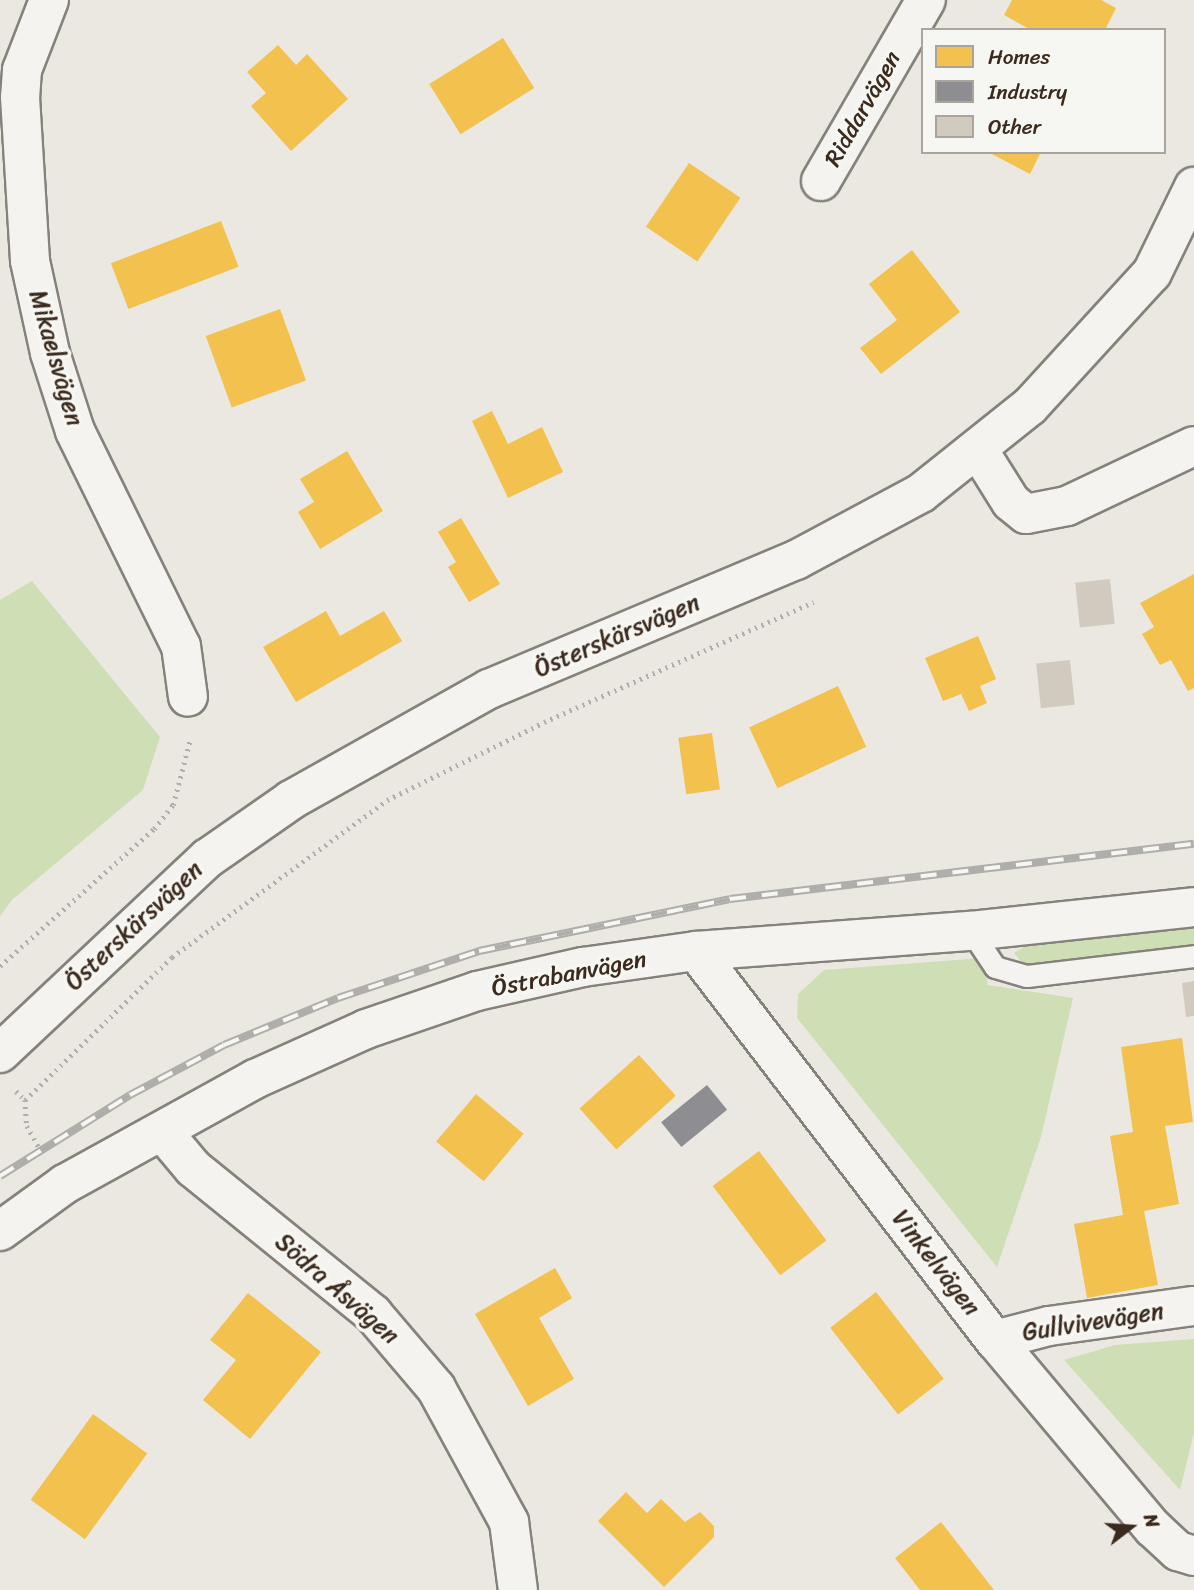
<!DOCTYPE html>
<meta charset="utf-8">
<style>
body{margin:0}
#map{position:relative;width:1194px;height:1590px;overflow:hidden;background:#ebe8e1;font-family:Sriracha,sans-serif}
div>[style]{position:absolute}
.green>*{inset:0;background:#cedfb5}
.homes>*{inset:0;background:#f2c14e;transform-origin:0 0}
.industry>*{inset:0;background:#8d8d92;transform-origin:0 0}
.building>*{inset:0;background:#d1cabe;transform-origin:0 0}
.path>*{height:4.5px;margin-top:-2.25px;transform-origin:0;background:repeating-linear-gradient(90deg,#b0aeab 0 2px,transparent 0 7px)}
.roads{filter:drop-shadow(2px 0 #85817b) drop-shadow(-2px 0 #85817b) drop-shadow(0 2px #85817b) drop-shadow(0 -2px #85817b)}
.service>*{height:21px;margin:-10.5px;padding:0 10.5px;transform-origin:10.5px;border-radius:10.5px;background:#f4f3f0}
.minor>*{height:38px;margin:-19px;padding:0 19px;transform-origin:19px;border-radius:19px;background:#f4f3f0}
.rail>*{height:8px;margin-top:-4px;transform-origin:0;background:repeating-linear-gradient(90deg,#f6f6f2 0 16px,#b0aeab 0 32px);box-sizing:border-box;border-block:2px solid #b0aeab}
span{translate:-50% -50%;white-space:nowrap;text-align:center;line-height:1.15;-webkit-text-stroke:7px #f6f6f2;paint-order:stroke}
.street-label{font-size:24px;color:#3b2a1e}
.legend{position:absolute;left:921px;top:28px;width:245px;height:126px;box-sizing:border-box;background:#f6f6f2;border:2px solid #aba49d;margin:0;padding:9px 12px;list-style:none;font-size:21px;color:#3b2a1e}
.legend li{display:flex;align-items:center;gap:14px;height:35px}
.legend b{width:35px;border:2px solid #aba49d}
.north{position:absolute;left:1096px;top:1492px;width:70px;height:70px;-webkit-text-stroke:5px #f6f6f2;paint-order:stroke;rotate:73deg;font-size:19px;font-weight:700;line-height:28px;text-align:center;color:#3b2a1e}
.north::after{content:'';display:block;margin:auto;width:24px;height:32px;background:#3b2a1e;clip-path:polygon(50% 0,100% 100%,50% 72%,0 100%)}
</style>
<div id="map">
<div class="green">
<div style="clip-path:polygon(32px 581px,160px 737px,143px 790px,12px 900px,0 916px,0 600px)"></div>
<div style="clip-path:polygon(1194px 928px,1194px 948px,1033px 966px,1024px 965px,1014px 953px,1026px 946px)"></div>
<div style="clip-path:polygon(982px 958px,988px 985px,1073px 998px,1041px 1137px,997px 1267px,797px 1018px,798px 994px,824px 970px)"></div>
<div style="clip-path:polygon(1194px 1339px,1194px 1433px,1180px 1490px,1064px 1360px,1115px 1345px)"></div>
</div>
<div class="homes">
<div style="clip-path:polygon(1012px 0,1101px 0,1116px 8px,1105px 30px,1031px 30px,1004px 15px)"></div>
<div style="left:503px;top:38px;width:59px;height:87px;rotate:58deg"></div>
<div style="clip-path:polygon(278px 45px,296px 65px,307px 54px,348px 99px,291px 151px,251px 106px,266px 93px,247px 72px)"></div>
<div style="clip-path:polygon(988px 152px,1041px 152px,1030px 174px)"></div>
<div style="left:689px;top:163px;width:62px;height:77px;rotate:34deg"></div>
<div style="left:221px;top:221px;width:49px;height:118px;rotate:69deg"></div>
<div style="clip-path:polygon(912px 250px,960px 312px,881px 374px,860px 348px,897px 320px,869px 284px)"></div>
<div style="left:280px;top:309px;width:76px;height:79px;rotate:70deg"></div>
<div style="clip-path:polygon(492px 411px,508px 444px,542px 427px,563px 472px,508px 498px,472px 421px)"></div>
<div style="clip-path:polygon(347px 451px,383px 511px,320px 549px,298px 512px,314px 502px,300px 479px)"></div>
<div style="clip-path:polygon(461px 518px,500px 584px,469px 602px,448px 567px,456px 562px,438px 532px)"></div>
<div style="clip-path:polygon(1194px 574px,1194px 688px,1188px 691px,1171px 660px,1160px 665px,1142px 634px,1154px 627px,1140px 603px)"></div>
<div style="clip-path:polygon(326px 611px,340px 636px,384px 611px,402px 641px,296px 702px,263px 647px)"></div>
<div style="clip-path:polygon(978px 636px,996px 679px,980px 686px,987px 703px,969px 711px,961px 694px,943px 701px,925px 658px)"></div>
<div style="left:838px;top:686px;width:67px;height:98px;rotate:65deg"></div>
<div style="left:712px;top:733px;width:57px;height:34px;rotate:82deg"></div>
<div style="clip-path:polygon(1182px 1038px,1193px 1122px,1165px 1126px,1179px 1204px,1144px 1211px,1158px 1285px,1087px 1298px,1074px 1224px,1123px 1215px,1110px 1136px,1133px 1132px,1121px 1047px)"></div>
<div style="left:639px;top:1055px;width:55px;height:80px;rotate:48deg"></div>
<div style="left:476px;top:1094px;width:62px;height:62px;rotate:40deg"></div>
<div style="left:759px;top:1151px;width:112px;height:58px;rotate:53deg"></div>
<div style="clip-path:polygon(555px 1268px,572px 1298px,539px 1318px,574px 1379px,528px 1406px,475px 1314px)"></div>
<div style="left:876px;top:1292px;width:110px;height:58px;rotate:52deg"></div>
<div style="clip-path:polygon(248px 1293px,321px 1352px,250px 1439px,203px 1400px,236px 1360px,210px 1340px)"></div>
<div style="left:93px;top:1414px;width:67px;height:106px;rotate:36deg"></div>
<div style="clip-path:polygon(626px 1492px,647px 1513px,661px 1499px,685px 1522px,700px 1512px,714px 1526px,714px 1537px,664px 1587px,598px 1521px)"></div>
<div style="clip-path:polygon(941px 1522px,994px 1590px,920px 1590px,895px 1558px)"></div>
</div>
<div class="industry">
<div style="left:707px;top:1085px;width:32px;height:59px;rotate:51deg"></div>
</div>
<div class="building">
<div style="left:1110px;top:579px;width:45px;height:35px;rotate:84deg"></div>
<div style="left:1070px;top:660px;width:45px;height:34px;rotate:84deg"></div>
<div style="clip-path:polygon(1194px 981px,1194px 1016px,1186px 1017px,1182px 983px)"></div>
</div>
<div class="path">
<div style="left:0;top:966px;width:206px;rotate:-41.7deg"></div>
<div style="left:154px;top:829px;width:31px;rotate:-52deg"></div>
<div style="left:173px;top:805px;width:67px;rotate:-75.3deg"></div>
<div style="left:16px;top:1091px;width:13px;rotate:45deg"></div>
<div style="left:25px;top:1100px;width:205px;rotate:-44.2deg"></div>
<div style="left:172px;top:957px;width:266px;rotate:-36.1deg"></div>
<div style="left:387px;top:800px;width:175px;rotate:-26.4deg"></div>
<div style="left:544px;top:722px;width:295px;rotate:-24deg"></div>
<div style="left:25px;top:1100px;width:26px;rotate:86deg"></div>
<div style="left:27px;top:1126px;width:29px;rotate:61deg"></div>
</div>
<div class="roads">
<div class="service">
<div style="left:971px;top:931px;width:43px;rotate:56.3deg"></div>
<div style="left:995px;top:967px;width:33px;rotate:16deg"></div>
<div style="left:1027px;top:976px;width:168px;rotate:-6.8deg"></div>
</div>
<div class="minor">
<div style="left:49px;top:0;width:75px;rotate:111.1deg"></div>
<div style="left:22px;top:70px;width:27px;rotate:94deg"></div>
<div style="left:20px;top:97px;width:164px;rotate:86.5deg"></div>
<div style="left:30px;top:261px;width:94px;rotate:77.7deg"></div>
<div style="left:50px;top:353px;width:82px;rotate:72.2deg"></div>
<div style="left:75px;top:431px;width:240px;rotate:63.8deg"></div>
<div style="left:181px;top:646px;width:51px;rotate:82.2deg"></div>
<div style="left:821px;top:181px;width:209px;rotate:-59.9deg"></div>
<div style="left:979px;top:451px;width:60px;rotate:57.9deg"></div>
<div style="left:1011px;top:502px;width:19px;rotate:39deg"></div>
<div style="left:1026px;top:514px;width:42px;rotate:-11deg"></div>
<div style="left:1067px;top:506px;width:140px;rotate:-25.3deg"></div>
<div style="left:696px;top:951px;width:491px;rotate:52.5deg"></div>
<div style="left:995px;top:1340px;width:246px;rotate:50deg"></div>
<div style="left:1153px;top:1528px;width:34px;rotate:43deg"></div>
<div style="left:1178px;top:1551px;width:17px;rotate:17deg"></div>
<div style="left:0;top:1053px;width:285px;rotate:-43.2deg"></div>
<div style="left:208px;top:858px;width:101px;rotate:-34.9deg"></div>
<div style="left:291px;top:800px;width:227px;rotate:-29.3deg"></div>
<div style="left:489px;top:689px;width:333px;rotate:-22.8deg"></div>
<div style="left:796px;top:560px;width:142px;rotate:-28.2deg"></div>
<div style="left:921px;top:493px;width:139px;rotate:-38.6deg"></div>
<div style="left:1030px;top:406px;width:180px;rotate:-47.5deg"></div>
<div style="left:1152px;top:273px;width:96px;rotate:-64deg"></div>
<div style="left:162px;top:1131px;width:48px;rotate:50deg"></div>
<div style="left:193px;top:1168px;width:232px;rotate:39deg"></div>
<div style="left:373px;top:1314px;width:97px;rotate:49.6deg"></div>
<div style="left:436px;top:1388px;width:153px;rotate:61.4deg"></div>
<div style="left:509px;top:1522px;width:69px;rotate:82.5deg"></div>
<div style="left:0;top:1231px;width:80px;rotate:-35.9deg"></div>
<div style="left:65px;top:1184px;width:217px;rotate:-28.9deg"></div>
<div style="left:255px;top:1079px;width:122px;rotate:-24.2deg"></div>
<div style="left:366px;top:1029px;width:117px;rotate:-18.9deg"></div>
<div style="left:477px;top:991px;width:109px;rotate:-12.8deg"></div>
<div style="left:583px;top:967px;width:114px;rotate:-8.1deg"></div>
<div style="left:696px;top:951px;width:276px;rotate:-4.2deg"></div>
<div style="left:971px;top:931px;width:224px;rotate:-6.1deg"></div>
<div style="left:995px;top:1340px;width:56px;rotate:-14.5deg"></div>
<div style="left:1049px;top:1326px;width:146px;rotate:-7.9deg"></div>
</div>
</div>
<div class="rail">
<div style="left:0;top:1176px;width:153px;rotate:-31.9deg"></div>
<div style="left:130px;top:1095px;width:106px;rotate:-28deg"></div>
<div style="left:224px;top:1045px;width:123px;rotate:-22.4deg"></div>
<div style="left:338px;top:998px;width:149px;rotate:-18.4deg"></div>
<div style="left:479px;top:951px;width:256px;rotate:-11.7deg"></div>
<div style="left:730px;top:899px;width:467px;rotate:-6.8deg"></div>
</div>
<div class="street-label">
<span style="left:863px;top:109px;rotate:-60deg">Riddarvägen</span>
<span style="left:56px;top:358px;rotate:74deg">Mikaelsvägen</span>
<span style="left:617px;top:636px;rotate:-23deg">Österskärsvägen</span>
<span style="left:134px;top:926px;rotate:-43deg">Österskärsvägen</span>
<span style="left:569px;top:974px;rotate:-11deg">Östrabanvägen</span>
<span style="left:936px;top:1263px;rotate:52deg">Vinkelvägen</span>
<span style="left:337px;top:1289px;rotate:41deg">Södra Åsvägen</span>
<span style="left:1093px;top:1322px;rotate:-9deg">Gullvivevägen</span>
</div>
<ul class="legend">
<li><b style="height:19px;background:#f2c14e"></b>Homes</li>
<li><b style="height:19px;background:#8d8d92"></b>Industry</li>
<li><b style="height:19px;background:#d1cabe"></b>Other</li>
</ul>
<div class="north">N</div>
</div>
